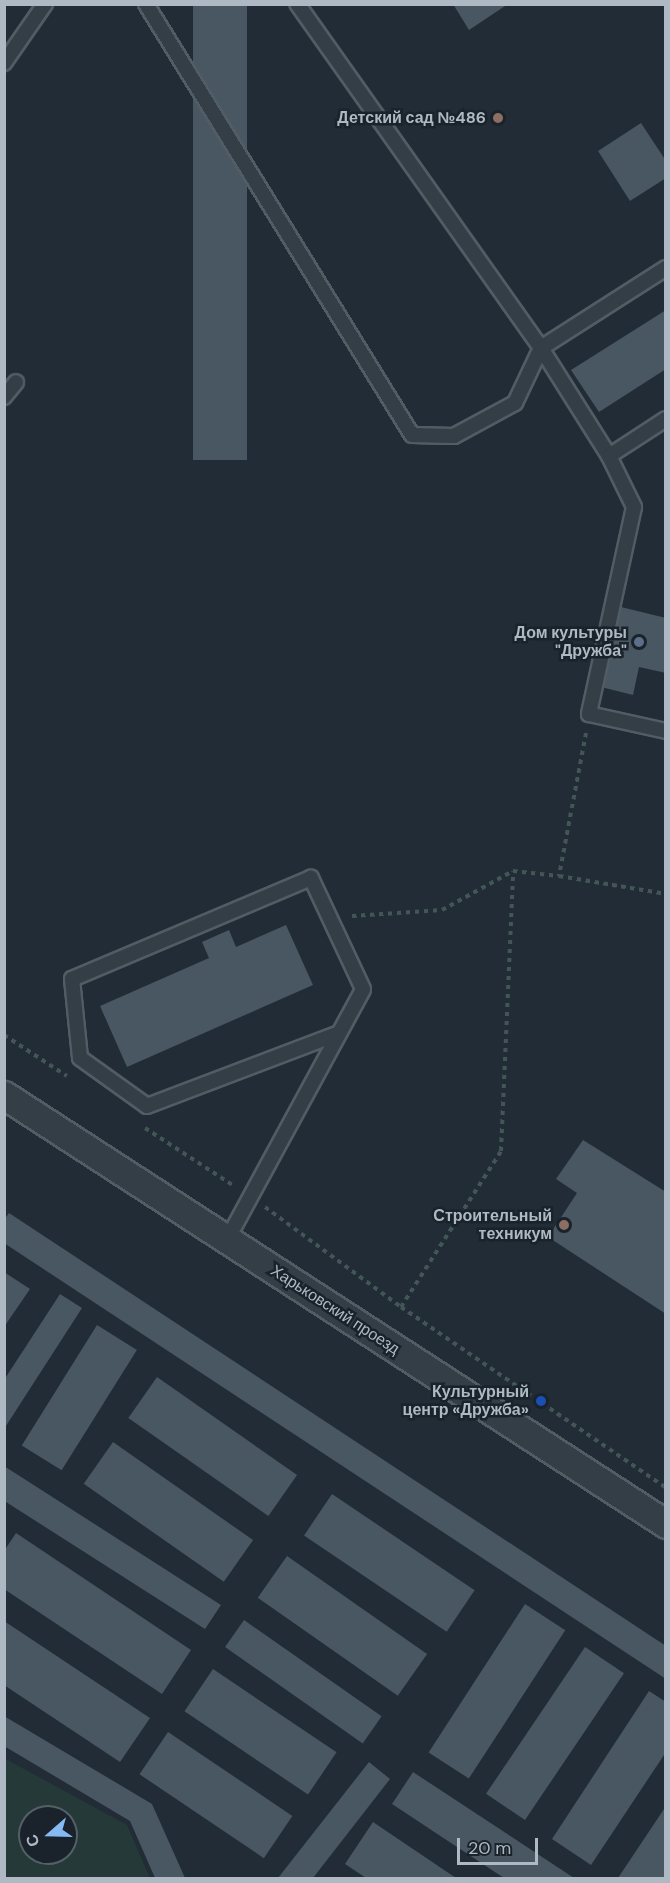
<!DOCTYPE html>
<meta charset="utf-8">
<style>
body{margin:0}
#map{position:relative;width:670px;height:1883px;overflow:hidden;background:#212c36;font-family:"DM Sans",sans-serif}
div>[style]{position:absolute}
.green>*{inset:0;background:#243938}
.building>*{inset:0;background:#495762;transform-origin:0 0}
.path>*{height:4px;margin-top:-2px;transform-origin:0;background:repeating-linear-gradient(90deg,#425656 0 4.5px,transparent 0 9px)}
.roads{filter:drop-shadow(2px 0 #525c64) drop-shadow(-2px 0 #525c64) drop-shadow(0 2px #525c64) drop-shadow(0 -2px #525c64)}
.lane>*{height:14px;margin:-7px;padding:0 7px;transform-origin:7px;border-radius:7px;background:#343e47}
.street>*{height:27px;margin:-13.5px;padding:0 13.5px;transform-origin:13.5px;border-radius:13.5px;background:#343e47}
.dots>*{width:16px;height:16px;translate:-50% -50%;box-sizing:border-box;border:3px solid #1a232b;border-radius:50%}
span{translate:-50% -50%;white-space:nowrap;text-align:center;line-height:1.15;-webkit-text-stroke:5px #1a232b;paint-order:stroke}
.poi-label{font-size:16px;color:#aeb9c3;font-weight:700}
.right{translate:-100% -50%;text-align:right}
.street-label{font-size:16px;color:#aeb9c3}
.frame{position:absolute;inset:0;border:6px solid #aeb9c3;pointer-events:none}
.north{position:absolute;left:18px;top:1805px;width:60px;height:60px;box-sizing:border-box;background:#1a232b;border:2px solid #555f68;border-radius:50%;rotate:250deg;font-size:16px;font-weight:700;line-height:24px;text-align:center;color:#aeb9c3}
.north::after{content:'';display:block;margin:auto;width:21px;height:27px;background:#85bbf2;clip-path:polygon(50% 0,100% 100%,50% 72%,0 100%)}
.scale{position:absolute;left:457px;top:1838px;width:81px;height:27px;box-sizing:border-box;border:3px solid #aeb9c3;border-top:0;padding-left:8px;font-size:18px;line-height:21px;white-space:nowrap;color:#aeb9c3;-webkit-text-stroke:4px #1a232b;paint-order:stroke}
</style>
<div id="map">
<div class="green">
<div style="clip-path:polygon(evenodd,4px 1758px,127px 1825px,150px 1878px,5px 1878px,4px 1758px,30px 1817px,66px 1817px,66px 1853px,30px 1853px,30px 1817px)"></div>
</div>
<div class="building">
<div style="left:193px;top:4px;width:54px;height:456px"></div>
<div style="clip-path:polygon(453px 4px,508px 4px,469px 30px)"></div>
<div style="clip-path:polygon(641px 123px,666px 161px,666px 178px,630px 201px,598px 151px)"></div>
<div style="clip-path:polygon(666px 310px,666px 369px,599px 412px,571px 370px)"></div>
<div style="clip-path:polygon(621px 607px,666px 618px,666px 673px,639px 667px,633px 695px,601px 687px)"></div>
<div style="clip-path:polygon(286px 925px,313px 985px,127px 1067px,100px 1006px,209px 958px,202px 942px,229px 930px,236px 947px)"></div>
<div style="clip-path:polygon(583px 1140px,666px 1192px,666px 1314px,548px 1237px,577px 1193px,556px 1179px)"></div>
<div style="clip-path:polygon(9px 1213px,666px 1646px,666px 1679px,4px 1243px,4px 1220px)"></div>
<div style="clip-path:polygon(4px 1272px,30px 1289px,4px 1327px)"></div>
<div style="clip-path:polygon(60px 1294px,82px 1308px,4px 1429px,4px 1380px)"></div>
<div style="left:97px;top:1325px;width:47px;height:142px;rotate:32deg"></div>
<div style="left:157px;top:1377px;width:171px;height:50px;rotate:35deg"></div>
<div style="left:113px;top:1442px;width:171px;height:51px;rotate:35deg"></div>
<div style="clip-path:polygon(4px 1466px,221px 1605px,205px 1629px,6px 1502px,4px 1504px)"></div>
<div style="left:332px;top:1494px;width:172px;height:50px;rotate:34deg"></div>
<div style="clip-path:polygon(16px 1533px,191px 1650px,162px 1694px,4px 1589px,4px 1551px)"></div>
<div style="left:287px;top:1556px;width:171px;height:51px;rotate:35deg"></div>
<div style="left:525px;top:1604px;width:48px;height:177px;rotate:33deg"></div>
<div style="left:244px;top:1620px;width:168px;height:33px;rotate:35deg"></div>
<div style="clip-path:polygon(4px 1621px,150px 1718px,120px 1762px,4px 1685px)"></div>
<div style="left:585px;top:1647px;width:47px;height:177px;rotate:34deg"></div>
<div style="left:213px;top:1669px;width:149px;height:51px;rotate:34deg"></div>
<div style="clip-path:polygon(649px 1691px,666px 1702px,666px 1752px,591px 1865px,552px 1839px)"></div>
<div style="clip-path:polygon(4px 1716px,152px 1804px,185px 1878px,155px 1878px,130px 1821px,4px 1746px)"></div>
<div style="left:168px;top:1732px;width:150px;height:51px;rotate:34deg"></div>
<div style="clip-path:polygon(369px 1762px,390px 1779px,313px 1878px,278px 1878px)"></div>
<div style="clip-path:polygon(413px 1772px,574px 1878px,504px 1878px,392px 1804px)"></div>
<div style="clip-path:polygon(666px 1806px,666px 1878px,618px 1878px)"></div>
<div style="clip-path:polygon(373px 1822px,456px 1878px,366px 1878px,345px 1864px)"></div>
</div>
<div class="path">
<div style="left:586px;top:733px;width:146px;rotate:100.7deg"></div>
<div style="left:559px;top:876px;width:109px;rotate:9.5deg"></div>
<div style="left:352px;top:916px;width:90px;rotate:-3.8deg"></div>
<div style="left:442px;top:910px;width:81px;rotate:-28.8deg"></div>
<div style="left:513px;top:871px;width:46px;rotate:6.2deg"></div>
<div style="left:4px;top:1035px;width:75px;rotate:33.1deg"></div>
<div style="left:145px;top:1128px;width:106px;rotate:33.1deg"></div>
<div style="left:265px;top:1207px;width:169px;rotate:36.3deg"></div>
<div style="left:401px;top:1307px;width:321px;rotate:34.3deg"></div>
<div style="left:401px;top:1307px;width:185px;rotate:-57.3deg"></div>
<div style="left:501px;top:1151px;width:280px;rotate:-87.5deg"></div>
</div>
<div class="roads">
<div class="lane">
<div style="left:146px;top:4px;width:506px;rotate:58.32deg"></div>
<div style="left:412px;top:435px;width:42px;rotate:1.4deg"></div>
<div style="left:454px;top:436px;width:69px;rotate:-28.4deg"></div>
<div style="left:515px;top:403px;width:61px;rotate:-64.7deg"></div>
<div style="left:541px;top:348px;width:422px;rotate:-125.3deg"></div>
<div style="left:4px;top:63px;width:72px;rotate:-55.2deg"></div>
<div style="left:666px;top:268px;width:148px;rotate:147.4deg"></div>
<div style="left:541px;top:348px;width:128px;rotate:57.8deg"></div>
<div style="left:609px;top:456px;width:68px;rotate:-33deg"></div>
<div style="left:4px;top:397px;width:19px;rotate:-51deg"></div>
<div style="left:609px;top:456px;width:57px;rotate:63.9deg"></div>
<div style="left:634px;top:507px;width:212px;rotate:102.3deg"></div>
<div style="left:589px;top:714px;width:79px;rotate:12.4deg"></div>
<div style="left:227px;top:1240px;width:285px;rotate:-61.5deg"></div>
<div style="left:363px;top:989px;width:123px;rotate:-115.1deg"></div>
<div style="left:311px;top:878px;width:259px;rotate:157.1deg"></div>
<div style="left:72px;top:979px;width:79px;rotate:84.2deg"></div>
<div style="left:80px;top:1058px;width:82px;rotate:35.6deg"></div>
<div style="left:147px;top:1106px;width:205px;rotate:-20.8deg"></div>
</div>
<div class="street">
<div style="left:4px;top:1095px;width:789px;rotate:32.94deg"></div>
</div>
</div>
<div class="dots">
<div style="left:498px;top:118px;background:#8d6e63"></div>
<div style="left:639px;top:642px;background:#5c6f8a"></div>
<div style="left:564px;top:1225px;background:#8d6e63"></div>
<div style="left:541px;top:1401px;background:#1a4fb4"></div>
</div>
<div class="poi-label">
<span class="right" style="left:486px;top:118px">Детский сад №486</span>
<span class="right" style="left:627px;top:642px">Дом культуры<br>"Дружба"</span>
<span class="right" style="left:552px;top:1225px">Строительный<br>техникум</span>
<span class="right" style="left:529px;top:1401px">Культурный<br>центр «Дружба»</span>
</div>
<div class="street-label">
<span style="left:335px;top:1310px;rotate:33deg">Харьковский проезд</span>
</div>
<div class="frame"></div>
<div class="north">С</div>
<div class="scale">20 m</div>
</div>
